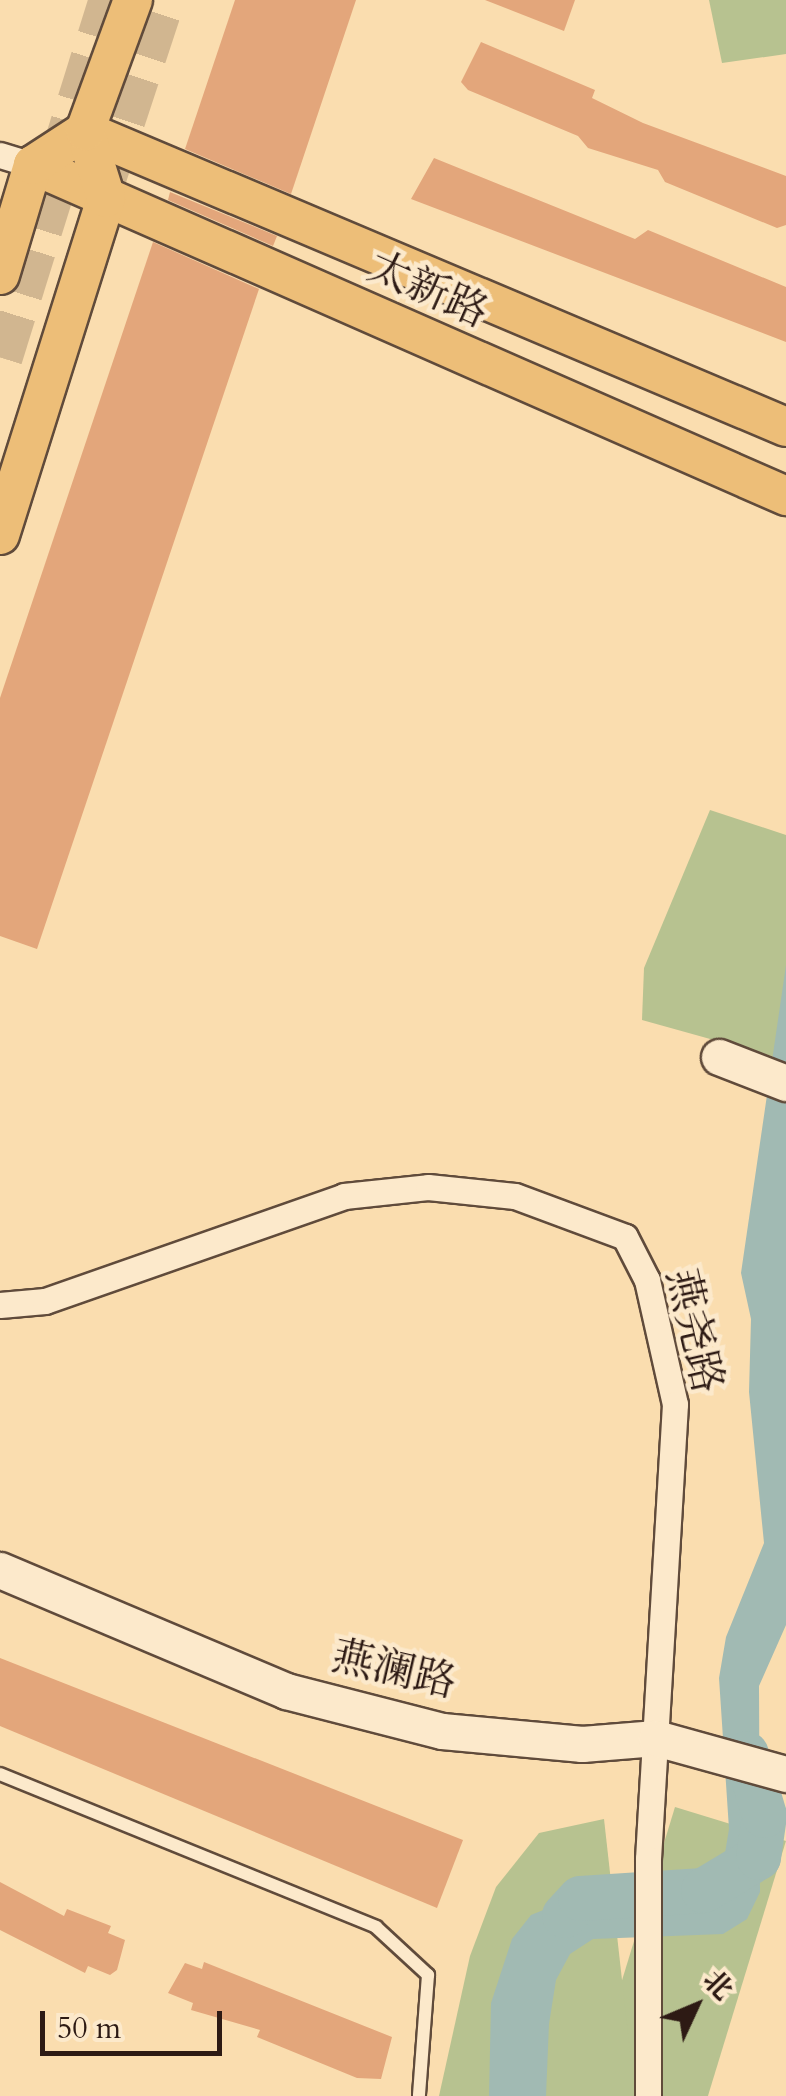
<!DOCTYPE html>
<meta charset="utf-8">
<style>
body{margin:0}
#map{position:relative;width:786px;height:2096px;overflow:hidden;background:#faddaf;font-family:Cardo,"Noto Serif SC",serif}
div>[style]{position:absolute}
.green>*{inset:0;background:#b7c290;transform-origin:0 0}
.water>*{inset:0;background:#a1bab3}
.river>*{height:45px;margin:-22.5px;padding:0 22.5px;transform-origin:22.5px;border-radius:22.5px;background:#a1bab3}
.building>*{inset:0;background:#e3a67b}
.highway-tunnel>*{height:45px;margin-top:-22.5px;transform-origin:0;background:repeating-linear-gradient(90deg,#d1b690 0 45px,transparent 0 67px)}
.roads{filter:drop-shadow(2px 0 #604b3b) drop-shadow(-2px 0 #604b3b) drop-shadow(0 2px #604b3b) drop-shadow(0 -2px #604b3b)}
.lane>*{height:12px;margin:-6px;padding:0 6px;transform-origin:6px;border-radius:6px;background:#fce9cb}
.street>*{height:25px;margin:-12.5px;padding:0 12.5px;transform-origin:12.5px;border-radius:12.5px;background:#fce9cb}
.secondary>*{height:35px;margin:-17.5px;padding:0 17.5px;transform-origin:17.5px;border-radius:17.5px;background:#fce9cb}
.primary>*{height:38px;margin:-19px;padding:0 19px;transform-origin:19px;border-radius:19px;background:#edbe78}
span{translate:-50% -50%;white-space:nowrap;text-align:center;line-height:1.15;-webkit-text-stroke:9px #fce9cb;paint-order:stroke}
.street-label{font-size:42px;color:#2d1a14}
.north{position:absolute;left:646px;top:1956px;width:100px;height:100px;-webkit-text-stroke:8px #fce9cb;paint-order:stroke;rotate:46deg;font-size:28px;font-weight:700;line-height:40px;text-align:center;color:#2d1a14}
.north::after{content:'';display:block;margin:auto;width:35px;height:45px;background:#2d1a14;clip-path:polygon(50% 0,100% 100%,50% 72%,0 100%)}
.scale{position:absolute;left:40px;top:2011px;width:182px;height:45px;box-sizing:border-box;border:5px solid #2d1a14;border-top:0;padding-left:12px;font-size:30px;line-height:35px;white-space:nowrap;color:#2d1a14;-webkit-text-stroke:8px #fce9cb;paint-order:stroke}
</style>
<div id="map">
<div class="green">
<div style="clip-path:polygon(709px 0,786px 0,786px 54px,722px 63px)"></div>
<div style="clip-path:polygon(710px 810px,786px 835px,786px 1060px,642px 1020px,644px 968px)"></div>
<div style="left:675px;top:1807px;width:116px;height:289px;rotate:17deg"></div>
<div style="clip-path:polygon(604px 1819px,635px 2096px,439px 2096px,470px 1956px,496px 1887px,539px 1833px)"></div>
</div>
<div class="water">
<div style="clip-path:polygon(786px 965px,786px 1625px,759px 1686px,760px 1892px,747px 1919px,723px 1934px,593px 1939px,570px 1954px,556px 1980px,549px 2024px,546px 2096px,489px 2096px,491px 2003px,512px 1939px,531px 1915px,583px 1894px,680px 1897px,708px 1877px,725px 1853px,729px 1829px,719px 1678px,726px 1637px,764px 1543px,749px 1392px,751px 1319px,741px 1273px)"></div>
</div>
<div class="river">
<div style="left:564px;top:1915px;width:23px;rotate:-47deg"></div>
<div style="left:580px;top:1898px;width:123px;rotate:-3.7deg"></div>
<div style="left:703px;top:1890px;width:64px;rotate:-31deg"></div>
<div style="left:758px;top:1857px;width:42px;rotate:-81.9deg"></div>
<div style="left:764px;top:1815px;width:64px;rotate:-106.4deg"></div>
</div>
<div class="building">
<div style="clip-path:polygon(235px 0,356px 0,291px 194px,185px 149px)"></div>
<div style="clip-path:polygon(485px 0,575px 0,564px 31px)"></div>
<div style="clip-path:polygon(481px 42px,595px 90px,592px 98px,643px 123px,786px 176px,786px 225px,777px 228px,665px 182px,658px 170px,588px 148px,578px 136px,468px 90px,461px 82px)"></div>
<div style="clip-path:polygon(434px 158px,635px 239px,648px 230px,786px 287px,786px 342px,411px 199px)"></div>
<div style="clip-path:polygon(170px 192px,277px 236px,273px 246px,168px 200px)"></div>
<div style="clip-path:polygon(153px 242px,259px 289px,37px 949px,0 936px,0 698px)"></div>
<div style="clip-path:polygon(0 1658px,463px 1840px,437px 1908px,0 1726px)"></div>
<div style="clip-path:polygon(0 1882px,64px 1916px,67px 1909px,111px 1926px,108px 1933px,125px 1940px,117px 1970px,110px 1975px,88px 1966px,85px 1973px,0 1930px)"></div>
<div style="clip-path:polygon(204px 1962px,392px 2037px,381px 2079px,357px 2078px,257px 2037px,260px 2030px,191px 2010px,193px 2003px,168px 1993px,185px 1963px,202px 1969px)"></div>
</div>
<div class="highway-tunnel">
<div style="left:102px;top:183px;width:193px;rotate:-71.8deg"></div>
<div style="left:0;top:357px;width:374px;rotate:-72.7deg"></div>
</div>
<div class="roads">
<div class="lane">
<div style="left:0;top:1774px;width:406px;rotate:22.1deg"></div>
<div style="left:376px;top:1927px;width:71px;rotate:42.7deg"></div>
<div style="left:428px;top:1975px;width:121px;rotate:94.3deg"></div>
</div>
<div class="street">
<div style="left:0;top:155px;width:34px;rotate:17deg"></div>
<div style="left:0;top:1305px;width:45px;rotate:-5.1deg"></div>
<div style="left:45px;top:1301px;width:317px;rotate:-19.3deg"></div>
<div style="left:344px;top:1196px;width:84px;rotate:-6.1deg"></div>
<div style="left:428px;top:1187px;width:87px;rotate:5.9deg"></div>
<div style="left:515px;top:1196px;width:117px;rotate:20.4deg"></div>
<div style="left:625px;top:1237px;width:48px;rotate:62.9deg"></div>
<div style="left:647px;top:1280px;width:127px;rotate:77.3deg"></div>
<div style="left:675px;top:1404px;width:456px;rotate:93.4deg"></div>
<div style="left:648px;top:1859px;width:237px;rotate:90deg"></div>
</div>
<div class="secondary">
<div style="left:719px;top:1057px;width:72px;rotate:21.2deg"></div>
<div style="left:0;top:1570px;width:311px;rotate:22.9deg"></div>
<div style="left:286px;top:1691px;width:161px;rotate:14.4deg"></div>
<div style="left:442px;top:1731px;width:141px;rotate:5.3deg"></div>
<div style="left:582px;top:1744px;width:74px;rotate:-4.6deg"></div>
<div style="left:656px;top:1738px;width:135px;rotate:15.5deg"></div>
</div>
<div class="primary">
<div style="left:85px;top:131px;width:761px;rotate:22.89deg"></div>
<div style="left:33px;top:165px;width:823px;rotate:23.73deg"></div>
<div style="left:0;top:275px;width:115px;rotate:-73.3deg"></div>
<div style="left:33px;top:165px;width:62px;rotate:-33.2deg"></div>
<div style="left:0;top:535px;width:353px;rotate:-72.5deg"></div>
<div style="left:106px;top:198px;width:70px;rotate:-107.4deg"></div>
<div style="left:85px;top:131px;width:140px;rotate:-69.9deg"></div>
</div>
</div>
<div class="street-label">
<span style="left:428px;top:290px;rotate:24deg">太新路</span>
<span style="left:694px;top:1331px;rotate:77deg">燕尧路</span>
<span style="left:394px;top:1670px;rotate:13deg">燕澜路</span>
</div>
<div class="north">北</div>
<div class="scale">50 m</div>
</div>
